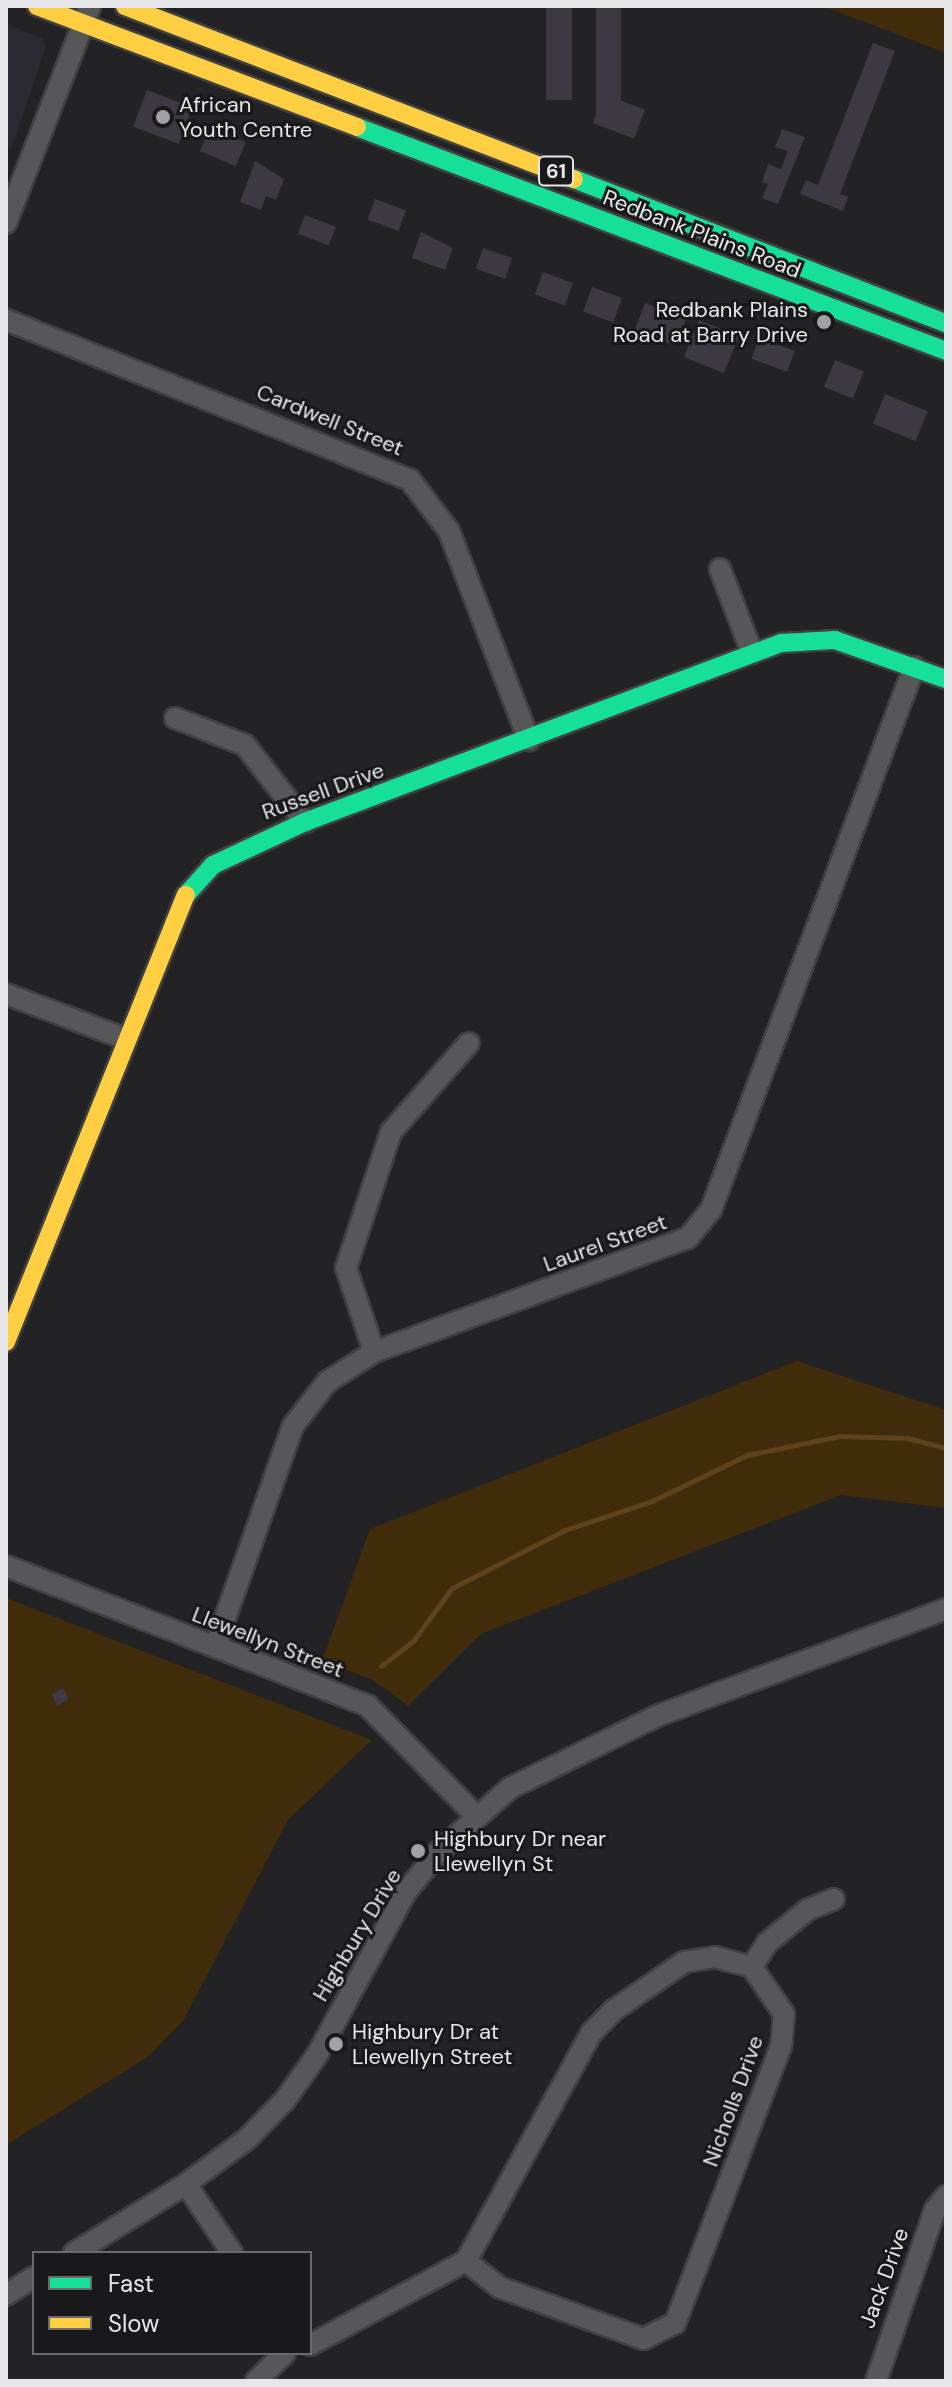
<!DOCTYPE html>
<style>
body{margin:0}
#map{position:relative;width:952px;height:2387px;overflow:hidden;background:#232224;font-family:"DM Sans",sans-serif}
div>[style]{position:absolute}
.built>*{inset:0;background:#2a2830}
.green>*{inset:0;background:#402b0b}
.stream>*{height:5px;margin:-2.5px;padding:0 2.5px;transform-origin:2.5px;border-radius:2.5px;background:#5d421b}
.building>*{inset:0;background:#3c3942;transform-origin:0 0}
.roads{filter:drop-shadow(2px 0 #404041) drop-shadow(-2px 0 #404041) drop-shadow(0 2px #404041) drop-shadow(0 -2px #404041)}
.street>*{height:20px;margin:-10px;padding:0 10px;transform-origin:10px;border-radius:10px;background:#575658}
.fast>*{height:18px;margin:-9px;padding:0 9px;transform-origin:9px;border-radius:9px;background:#16e098}
.slow>*{height:18px;margin:-9px;padding:0 9px;transform-origin:9px;border-radius:9px;background:#ffcf43}
.dots>*{width:22px;height:22px;translate:-50% -50%;box-sizing:border-box;border:4px solid #19181b;border-radius:50%}
span{translate:-50% -50%;white-space:nowrap;text-align:center;line-height:1.15;-webkit-text-stroke:6px #19181b;paint-order:stroke}
.shield-label span{padding:2px 6px;background:#19181b;border:2px solid;border-radius:6px;-webkit-text-stroke-width:0}
.shield-label{font-size:20px;color:#e7e7e9;font-weight:700}
.poi-label{font-size:22px;color:#e7e7e9}
.left{translate:0 -50%;text-align:left}
.right{translate:-100% -50%;text-align:right}
.street-label{font-size:22px;color:#e7e7e9}
.frame{position:absolute;inset:0;border:8px solid #e7e7e9;pointer-events:none}
.legend{position:absolute;left:32px;top:2251px;width:280px;height:104px;box-sizing:border-box;background:#19181b;border:2px solid #6b6b6d;margin:0;padding:10px 14px;list-style:none;font-size:24px;color:#e7e7e9}
.legend li{display:flex;align-items:center;gap:16px;height:40px}
.legend b{width:40px;border:2px solid #6b6b6d}
</style>
<div id="map">
<div class="built">
<div style="clip-path:polygon(6px 24px,43px 38px,46px 47px,11px 149px,6px 147px)"></div>
</div>
<div class="green">
<div style="clip-path:polygon(822px 6px,946px 6px,946px 53px,865px 22px)"></div>
<div style="clip-path:polygon(797px 1361px,946px 1410px,946px 1508px,841px 1495px,481px 1634px,408px 1706px,373px 1680px,322px 1661px,370px 1529px)"></div>
<div style="clip-path:polygon(6px 1598px,372px 1740px,288px 1820px,183px 2021px,149px 2056px,6px 2145px)"></div>
</div>
<div class="stream">
<div style="left:381px;top:1666px;width:41px;rotate:-38deg"></div>
<div style="left:413px;top:1641px;width:66px;rotate:-53.7deg"></div>
<div style="left:452px;top:1588px;width:127px;rotate:-27.2deg"></div>
<div style="left:565px;top:1530px;width:92px;rotate:-18.4deg"></div>
<div style="left:652px;top:1501px;width:106px;rotate:-25.8deg"></div>
<div style="left:747px;top:1455px;width:95px;rotate:-11.5deg"></div>
<div style="left:840px;top:1436px;width:67px;rotate:1.7deg"></div>
<div style="left:907px;top:1438px;width:40px;rotate:14.4deg"></div>
</div>
<div class="building">
<div style="left:546px;top:6px;width:26px;height:94px"></div>
<div style="left:596px;top:6px;width:25px;height:112px"></div>
<div style="clip-path:polygon(873px 43px,895px 51px,840px 194px,848px 197px,843px 211px,800px 194px,806px 180px,818px 185px)"></div>
<div style="left:147px;top:90px;width:49px;height:39px;rotate:21deg"></div>
<div style="left:604px;top:94px;width:44px;height:31px;rotate:21deg"></div>
<div style="left:210px;top:127px;width:39px;height:26px;rotate:23deg"></div>
<div style="clip-path:polygon(782px 129px,805px 137px,778px 204px,762px 198px,768px 184px,762px 182px,768px 164px,781px 169px,788px 151px,775px 147px)"></div>
<div style="clip-path:polygon(255px 161px,284px 179px,276px 200px,266px 196px,261px 210px,240px 202px)"></div>
<div style="left:375px;top:199px;width:33px;height:22px;rotate:20deg"></div>
<div style="left:305px;top:215px;width:33px;height:20px;rotate:21deg"></div>
<div style="clip-path:polygon(421px 232px,453px 248px,445px 270px,412px 258px)"></div>
<div style="left:483px;top:248px;width:31px;height:22px;rotate:19deg"></div>
<div style="left:543px;top:272px;width:32px;height:24px;rotate:20deg"></div>
<div style="left:592px;top:287px;width:32px;height:26px;rotate:20deg"></div>
<div style="left:645px;top:303px;width:44px;height:29px;rotate:21deg"></div>
<div style="left:699px;top:320px;width:43px;height:40px;rotate:22deg"></div>
<div style="left:759px;top:338px;width:38px;height:22px;rotate:20deg"></div>
<div style="left:835px;top:360px;width:31px;height:29px;rotate:22deg"></div>
<div style="left:885px;top:394px;width:46px;height:32px;rotate:22deg"></div>
<div style="left:63px;top:1688px;width:13px;height:13px;rotate:63deg"></div>
</div>
<div class="roads">
<div class="street">
<div style="left:6px;top:223px;width:233px;rotate:-68.8deg"></div>
<div style="left:6px;top:320px;width:435px;rotate:21.6deg"></div>
<div style="left:410px;top:480px;width:64px;rotate:52.6deg"></div>
<div style="left:449px;top:531px;width:224px;rotate:69.1deg"></div>
<div style="left:720px;top:569px;width:90px;rotate:69.1deg"></div>
<div style="left:175px;top:718px;width:75px;rotate:21.1deg"></div>
<div style="left:245px;top:745px;width:98px;rotate:52.1deg"></div>
<div style="left:6px;top:994px;width:125px;rotate:20.6deg"></div>
<div style="left:374px;top:1352px;width:89px;rotate:-108.4deg"></div>
<div style="left:346px;top:1268px;width:143px;rotate:-71.7deg"></div>
<div style="left:391px;top:1132px;width:118px;rotate:-48.8deg"></div>
<div style="left:6px;top:1566px;width:388px;rotate:21.1deg"></div>
<div style="left:368px;top:1706px;width:154px;rotate:45.5deg"></div>
<div style="left:215px;top:1647px;width:234px;rotate:-70.6deg"></div>
<div style="left:293px;top:1426px;width:56px;rotate:-52.3deg"></div>
<div style="left:327px;top:1382px;width:56px;rotate:-32.6deg"></div>
<div style="left:374px;top:1352px;width:334px;rotate:-20deg"></div>
<div style="left:688px;top:1238px;width:36px;rotate:-51deg"></div>
<div style="left:711px;top:1210px;width:580px;rotate:-69.5deg"></div>
<div style="left:752px;top:1967px;width:28px;rotate:-58deg"></div>
<div style="left:767px;top:1943px;width:52px;rotate:-39.5deg"></div>
<div style="left:807px;top:1910px;width:29px;rotate:-22deg"></div>
<div style="left:186px;top:2184px;width:83px;rotate:56.3deg"></div>
<div style="left:74px;top:2253px;width:132px;rotate:-31.6deg"></div>
<div style="left:186px;top:2184px;width:76px;rotate:-36.4deg"></div>
<div style="left:247px;top:2139px;width:54px;rotate:-45.7deg"></div>
<div style="left:285px;top:2100px;width:55px;rotate:-54.6deg"></div>
<div style="left:317px;top:2055px;width:186px;rotate:-61.4deg"></div>
<div style="left:406px;top:1892px;width:51px;rotate:-51.3deg"></div>
<div style="left:438px;top:1852px;width:96px;rotate:-41.6deg"></div>
<div style="left:510px;top:1788px;width:164px;rotate:-26.1deg"></div>
<div style="left:657px;top:1716px;width:308px;rotate:-20.3deg"></div>
<div style="left:6px;top:2295px;width:33px;rotate:-33deg"></div>
<div style="left:310px;top:2345px;width:177px;rotate:-28.3deg"></div>
<div style="left:466px;top:2261px;width:261px;rotate:-61.2deg"></div>
<div style="left:592px;top:2032px;width:31px;rotate:-45deg"></div>
<div style="left:614px;top:2010px;width:85px;rotate:-34.4deg"></div>
<div style="left:684px;top:1962px;width:31px;rotate:-9deg"></div>
<div style="left:715px;top:1957px;width:38px;rotate:15deg"></div>
<div style="left:752px;top:1967px;width:57px;rotate:55.8deg"></div>
<div style="left:784px;top:2014px;width:32px;rotate:95deg"></div>
<div style="left:781px;top:2046px;width:297px;rotate:110.9deg"></div>
<div style="left:675px;top:2323px;width:35px;rotate:153deg"></div>
<div style="left:644px;top:2339px;width:154px;rotate:-160.3deg"></div>
<div style="left:499px;top:2287px;width:42px;rotate:-141.8deg"></div>
<div style="left:256px;top:2381px;width:40px;rotate:-44deg"></div>
<div style="left:876px;top:2381px;width:181px;rotate:-71deg"></div>
<div style="left:935px;top:2210px;width:18px;rotate:-52deg"></div>
</div>
<div class="fast">
<div style="left:357px;top:127px;width:630px;rotate:20.82deg"></div>
<div style="left:574px;top:179px;width:399px;rotate:21.2deg"></div>
<div style="left:186px;top:895px;width:40px;rotate:-48deg"></div>
<div style="left:213px;top:865px;width:102px;rotate:-25.1deg"></div>
<div style="left:305px;top:822px;width:509px;rotate:-20.61deg"></div>
<div style="left:781px;top:643px;width:54px;rotate:-3.2deg"></div>
<div style="left:835px;top:640px;width:118px;rotate:19.4deg"></div>
</div>
<div class="slow">
<div style="left:37px;top:6px;width:342px;rotate:20.7deg"></div>
<div style="left:125px;top:6px;width:481px;rotate:21.1deg"></div>
<div style="left:6px;top:1342px;width:482px;rotate:-68.1deg"></div>
</div>
</div>
<div class="dots">
<div style="left:163px;top:117px;background:#a2a2a4"></div>
<div style="left:824px;top:322px;background:#a2a2a4"></div>
<div style="left:418px;top:1851px;background:#a2a2a4"></div>
<div style="left:336px;top:2044px;background:#a2a2a4"></div>
</div>
<div class="shield-label">
<span style="left:556px;top:171px">61</span>
</div>
<div class="poi-label">
<span class="left" style="left:179px;top:117px">African<br>Youth Centre</span>
<span class="right" style="left:808px;top:322px">Redbank Plains<br>Road at Barry Drive</span>
<span class="left" style="left:434px;top:1851px">Highbury Dr near<br>Llewellyn St</span>
<span class="left" style="left:352px;top:2044px">Highbury Dr at<br>Llewellyn Street</span>
</div>
<div class="street-label">
<span style="left:702px;top:234px;rotate:21deg">Redbank Plains Road</span>
<span style="left:330px;top:420px;rotate:22deg">Cardwell Street</span>
<span style="left:323px;top:791px;rotate:-20deg">Russell Drive</span>
<span style="left:605px;top:1243px;rotate:-20deg">Laurel Street</span>
<span style="left:268px;top:1642px;rotate:21deg">Llewellyn Street</span>
<span style="left:357px;top:1935px;rotate:-59deg">Highbury Drive</span>
<span style="left:733px;top:2101px;rotate:-70deg">Nicholls Drive</span>
<span style="left:884px;top:2278px;rotate:-70deg">Jack Drive</span>
</div>
<div class="frame"></div>
<ul class="legend">
<li><b style="height:10px;background:#16e098"></b>Fast</li>
<li><b style="height:10px;background:#ffcf43"></b>Slow</li>
</ul>
</div>
